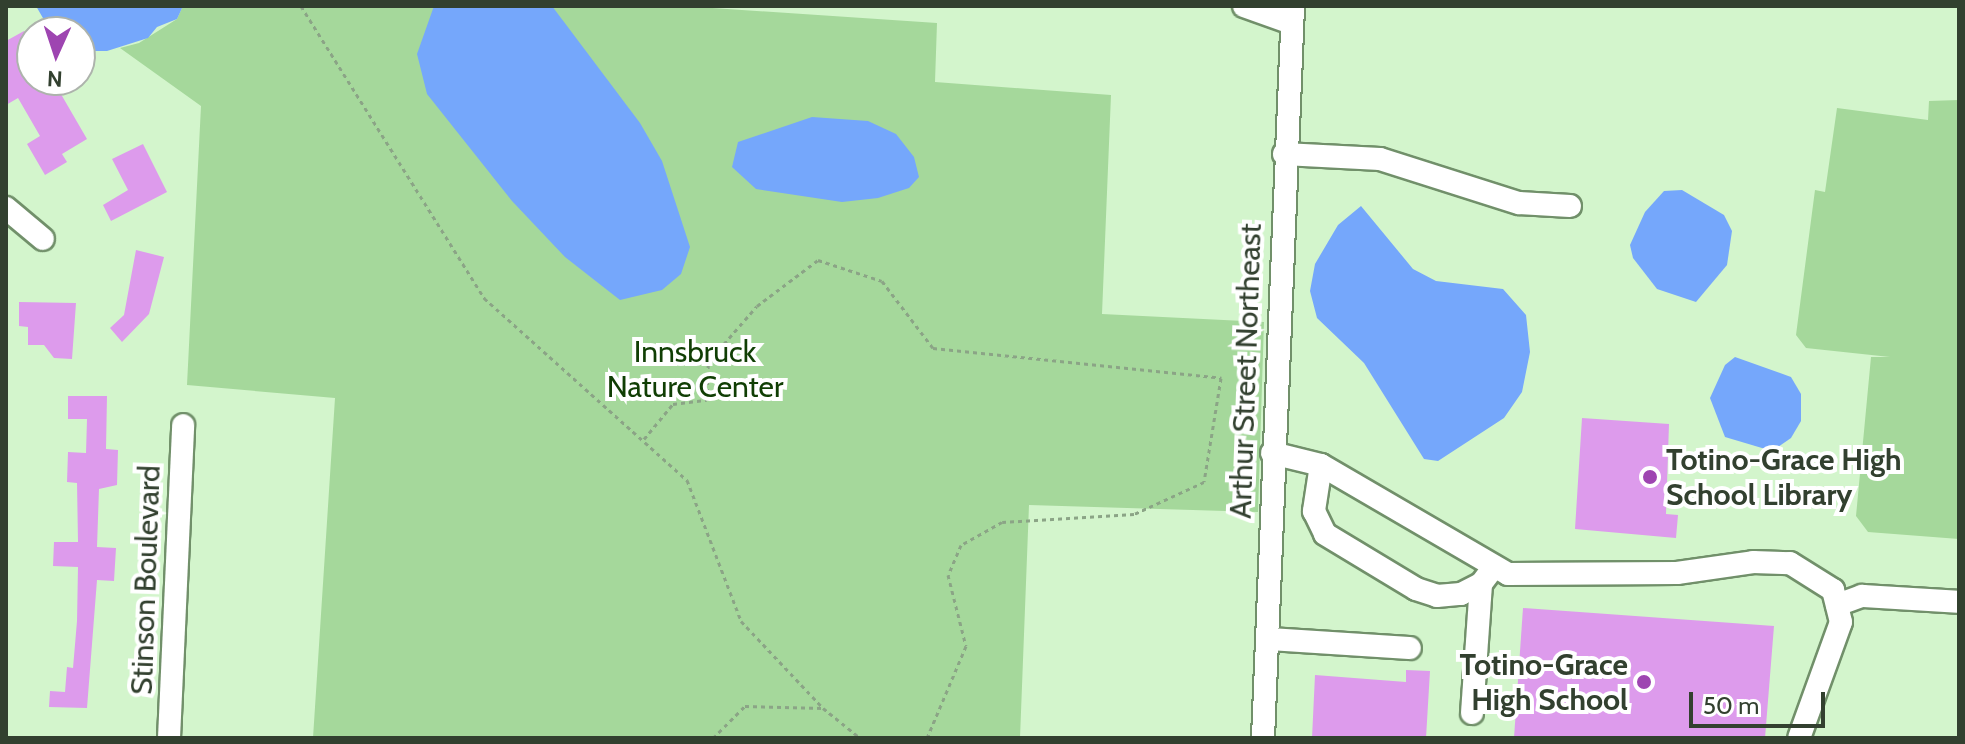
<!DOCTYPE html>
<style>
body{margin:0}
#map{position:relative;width:1965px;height:744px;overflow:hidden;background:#d3f5cc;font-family:Cabin,sans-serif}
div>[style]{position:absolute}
.green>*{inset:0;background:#a5d89b}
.water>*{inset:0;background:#75a7fb}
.building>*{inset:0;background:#dd9bec}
.path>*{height:3px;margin-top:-1.5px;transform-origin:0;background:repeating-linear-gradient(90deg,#8ba486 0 4px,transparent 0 8px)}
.roads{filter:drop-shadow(2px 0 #71906a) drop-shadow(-2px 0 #71906a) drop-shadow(0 2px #71906a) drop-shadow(0 -2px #71906a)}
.minor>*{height:22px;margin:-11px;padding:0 11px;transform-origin:11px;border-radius:11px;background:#fff}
.dots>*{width:22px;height:22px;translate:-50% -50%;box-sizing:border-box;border:4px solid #fff;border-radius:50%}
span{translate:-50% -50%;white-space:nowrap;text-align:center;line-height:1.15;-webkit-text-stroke:8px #fff;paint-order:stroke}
.park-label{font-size:30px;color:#103e04}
.street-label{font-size:30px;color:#32402f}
.poi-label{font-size:30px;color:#32402f;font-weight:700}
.left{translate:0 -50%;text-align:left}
.right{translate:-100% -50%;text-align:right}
.frame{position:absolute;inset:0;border:8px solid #32402f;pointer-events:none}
.north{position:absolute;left:16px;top:16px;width:80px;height:80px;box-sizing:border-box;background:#fff;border:2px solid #adb3ac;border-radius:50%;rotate:183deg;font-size:22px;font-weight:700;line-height:32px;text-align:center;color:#32402f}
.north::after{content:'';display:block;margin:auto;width:28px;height:36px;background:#9e45b1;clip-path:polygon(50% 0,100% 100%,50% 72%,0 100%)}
.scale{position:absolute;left:1689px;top:692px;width:136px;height:36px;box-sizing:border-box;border:4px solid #32402f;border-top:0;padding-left:10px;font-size:24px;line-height:28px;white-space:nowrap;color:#32402f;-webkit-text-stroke:6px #fff;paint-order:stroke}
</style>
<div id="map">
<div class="green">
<div style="clip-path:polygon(183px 6px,683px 6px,937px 23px,935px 82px,1111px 95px,1102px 314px,1264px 322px,1258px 512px,1029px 505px,1020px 738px,313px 738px,335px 398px,187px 385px,201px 106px,120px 48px,139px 43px,177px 19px)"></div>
<div style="clip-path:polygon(1959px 100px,1959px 539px,1868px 532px,1856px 516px,1871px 357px,1890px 357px,1806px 348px,1796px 335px,1815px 190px,1825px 192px,1837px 108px,1928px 120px,1929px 101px)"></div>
</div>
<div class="water">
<div style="clip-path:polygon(36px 6px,183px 6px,177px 19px,157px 27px,148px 38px,107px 51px,80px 51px,80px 32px,51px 32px)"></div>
<div style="clip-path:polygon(434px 6px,552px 6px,640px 123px,662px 161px,690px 247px,681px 274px,662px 290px,620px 300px,565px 257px,512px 201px,427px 94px,417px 54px)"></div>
<div style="clip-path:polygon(812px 117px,868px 121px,896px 134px,914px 157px,919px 177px,909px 188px,878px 198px,842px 202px,756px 189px,732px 167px,738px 142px)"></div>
<div style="clip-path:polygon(1682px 190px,1724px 215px,1732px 231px,1727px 265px,1696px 302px,1657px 289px,1633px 258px,1630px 245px,1645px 212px,1664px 191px)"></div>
<div style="clip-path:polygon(1361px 206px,1413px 269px,1436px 281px,1503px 289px,1526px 315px,1530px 352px,1522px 392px,1504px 418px,1438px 461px,1424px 459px,1364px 363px,1317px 318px,1310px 291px,1315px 264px,1338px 225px)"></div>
<div style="clip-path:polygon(1735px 357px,1791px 377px,1801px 394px,1801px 421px,1791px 438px,1772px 451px,1725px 437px,1710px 398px,1725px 365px)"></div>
</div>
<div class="building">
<div style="clip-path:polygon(24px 31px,31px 44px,23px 48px,32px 63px,32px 80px,41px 80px,49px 94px,58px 89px,87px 139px,62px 154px,67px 162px,45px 175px,27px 144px,40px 136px,18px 98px,6px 105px,6px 41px)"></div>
<div style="clip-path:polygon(143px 144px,167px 192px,111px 221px,103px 205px,128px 190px,112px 159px)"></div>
<div style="clip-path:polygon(136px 250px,164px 257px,149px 314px,122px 342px,110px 328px,124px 315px)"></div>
<div style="clip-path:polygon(19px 302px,76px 303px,72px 359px,54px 358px,44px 345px,28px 345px,28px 327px,19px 326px)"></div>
<div style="clip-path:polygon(68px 396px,107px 396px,106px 449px,118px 450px,117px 485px,99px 489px,97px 547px,116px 548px,114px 581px,97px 580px,87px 708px,49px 707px,50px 691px,65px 692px,67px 667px,73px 668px,77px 621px,78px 567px,53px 566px,54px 542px,78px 542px,77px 483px,67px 482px,68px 452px,86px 453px,87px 419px,68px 419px)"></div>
<div style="clip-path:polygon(1582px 418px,1669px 424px,1666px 514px,1678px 515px,1676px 538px,1575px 529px)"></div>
<div style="clip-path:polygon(1523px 608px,1774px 626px,1765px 738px,1514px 738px)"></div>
<div style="clip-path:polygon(1406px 670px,1430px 671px,1426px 738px,1312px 738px,1315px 675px,1406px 682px)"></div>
</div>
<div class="path">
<div style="left:301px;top:6px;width:345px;rotate:57.9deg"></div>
<div style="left:484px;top:298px;width:273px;rotate:41.9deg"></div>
<div style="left:687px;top:480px;width:151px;rotate:69deg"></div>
<div style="left:741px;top:621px;width:120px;rotate:46.7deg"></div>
<div style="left:823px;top:708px;width:48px;rotate:39deg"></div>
<div style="left:644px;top:439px;width:45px;rotate:-50.4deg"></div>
<div style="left:673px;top:404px;width:34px;rotate:-7deg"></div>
<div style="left:707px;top:400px;width:38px;rotate:-88deg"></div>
<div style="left:708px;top:362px;width:74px;rotate:-48.8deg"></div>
<div style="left:757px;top:306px;width:76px;rotate:-37deg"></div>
<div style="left:818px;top:260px;width:67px;rotate:18.2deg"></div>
<div style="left:882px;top:281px;width:84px;rotate:52.7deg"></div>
<div style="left:933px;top:348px;width:290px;rotate:5.9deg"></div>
<div style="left:1221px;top:378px;width:105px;rotate:99.3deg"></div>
<div style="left:1204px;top:482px;width:77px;rotate:155.4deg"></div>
<div style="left:1134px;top:514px;width:132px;rotate:176.5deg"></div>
<div style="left:1002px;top:522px;width:47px;rotate:150.7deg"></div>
<div style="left:961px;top:545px;width:33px;rotate:113deg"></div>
<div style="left:948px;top:575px;width:73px;rotate:75.8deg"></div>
<div style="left:966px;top:646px;width:100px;rotate:113deg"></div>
<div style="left:713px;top:738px;width:45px;rotate:-45deg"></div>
<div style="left:745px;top:706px;width:78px;rotate:1.5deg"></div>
</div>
<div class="roads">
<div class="minor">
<div style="left:1244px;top:6px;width:48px;rotate:19.6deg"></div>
<div style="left:1284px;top:154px;width:96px;rotate:3deg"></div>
<div style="left:1380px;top:159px;width:146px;rotate:17.6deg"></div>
<div style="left:1519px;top:203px;width:51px;rotate:3.4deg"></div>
<div style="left:6px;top:208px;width:48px;rotate:40deg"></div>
<div style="left:1272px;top:453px;width:50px;rotate:13.8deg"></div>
<div style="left:1321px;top:465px;width:216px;rotate:30.2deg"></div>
<div style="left:1508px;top:574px;width:169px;rotate:-0.3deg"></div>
<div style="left:1677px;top:573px;width:77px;rotate:-8.2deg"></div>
<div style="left:1753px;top:562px;width:37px;rotate:2deg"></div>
<div style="left:1790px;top:563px;width:51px;rotate:32.1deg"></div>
<div style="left:1833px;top:590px;width:33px;rotate:76deg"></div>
<div style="left:1841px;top:622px;width:123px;rotate:109.9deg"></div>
<div style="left:1321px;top:465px;width:47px;rotate:98.7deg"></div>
<div style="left:1314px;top:511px;width:25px;rotate:64deg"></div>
<div style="left:1325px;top:534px;width:106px;rotate:31.1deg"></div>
<div style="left:1416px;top:589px;width:22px;rotate:18deg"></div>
<div style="left:1437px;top:596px;width:24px;rotate:-5deg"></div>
<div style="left:1461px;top:594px;width:22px;rotate:-27deg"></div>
<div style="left:1481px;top:584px;width:21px;rotate:-53deg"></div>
<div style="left:1837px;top:605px;width:27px;rotate:-20deg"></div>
<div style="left:1862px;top:596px;width:97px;rotate:3.5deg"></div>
<div style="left:1269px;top:639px;width:141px;rotate:3.7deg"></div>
<div style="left:1472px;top:713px;width:129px;rotate:-86deg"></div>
<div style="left:169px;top:738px;width:313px;rotate:-87.4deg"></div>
<div style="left:1263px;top:738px;width:733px;rotate:-87.65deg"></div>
</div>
</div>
<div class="dots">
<div style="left:1650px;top:477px;background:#9e45b1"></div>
<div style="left:1644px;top:682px;background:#9e45b1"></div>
</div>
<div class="park-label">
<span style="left:695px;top:369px">Innsbruck<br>Nature Center</span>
</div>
<div class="street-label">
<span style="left:1246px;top:371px;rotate:-88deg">Arthur Street Northeast</span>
<span style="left:146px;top:580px;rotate:-88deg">Stinson Boulevard</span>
</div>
<div class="poi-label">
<span class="left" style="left:1666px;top:477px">Totino-Grace High<br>School Library</span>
<span class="right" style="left:1628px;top:682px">Totino-Grace<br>High School</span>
</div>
<div class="frame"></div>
<div class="north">N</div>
<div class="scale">50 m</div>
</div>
